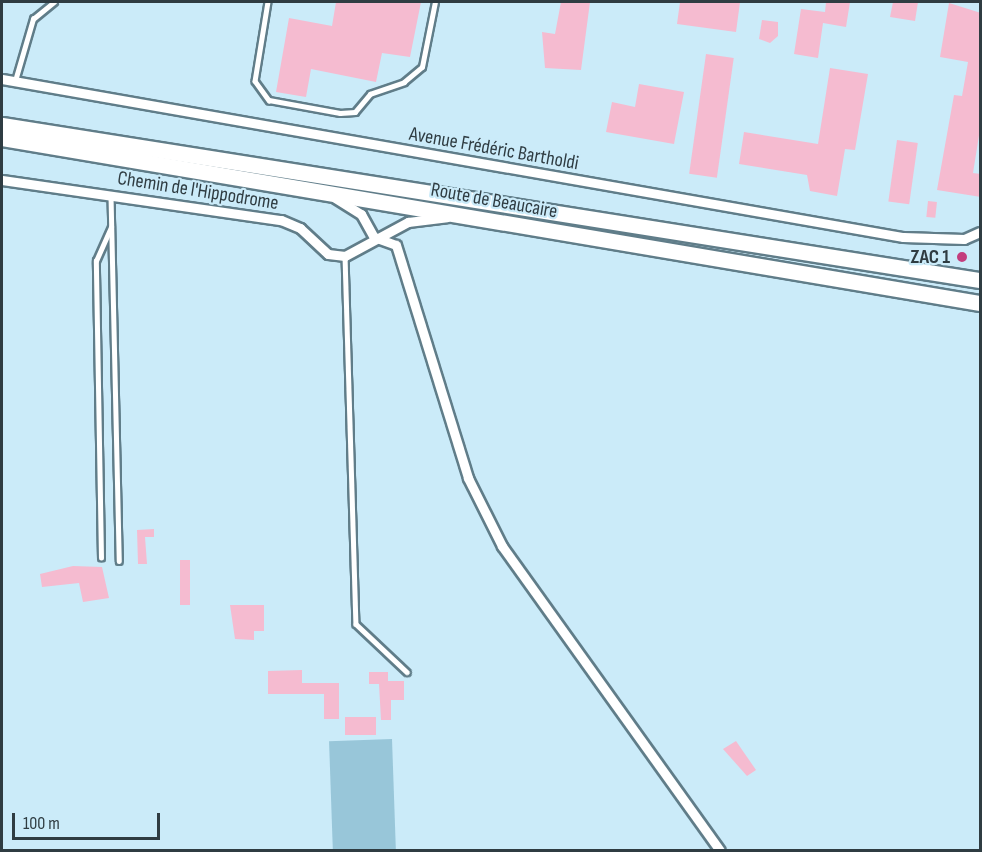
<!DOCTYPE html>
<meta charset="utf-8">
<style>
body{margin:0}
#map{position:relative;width:982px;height:852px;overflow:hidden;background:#cbebf9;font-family:"Sofia Sans Condensed",sans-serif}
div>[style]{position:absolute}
.green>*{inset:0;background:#98c6d9;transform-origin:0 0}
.building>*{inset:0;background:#f5bbd0;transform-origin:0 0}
.roads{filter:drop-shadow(2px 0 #607d89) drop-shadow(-2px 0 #607d89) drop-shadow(0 2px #607d89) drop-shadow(0 -2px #607d89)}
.service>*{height:4.5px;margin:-2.25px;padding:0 2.25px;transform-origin:2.25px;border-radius:2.25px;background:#fff}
.minor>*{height:9px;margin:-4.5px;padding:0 4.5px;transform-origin:4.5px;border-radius:4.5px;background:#fff}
.primary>*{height:15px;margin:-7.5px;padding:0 7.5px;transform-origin:7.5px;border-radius:7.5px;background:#fff}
.dots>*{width:16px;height:16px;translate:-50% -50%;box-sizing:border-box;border:3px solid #cbebf9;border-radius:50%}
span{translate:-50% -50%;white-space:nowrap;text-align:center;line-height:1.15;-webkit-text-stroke:4.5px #cbebf9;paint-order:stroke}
.street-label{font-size:20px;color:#2f3c42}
.poi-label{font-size:20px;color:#2f3c42;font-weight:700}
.right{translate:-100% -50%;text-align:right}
.frame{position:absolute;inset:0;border:3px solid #2f3c42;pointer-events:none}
.scale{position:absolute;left:12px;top:813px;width:148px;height:27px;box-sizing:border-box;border:3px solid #2f3c42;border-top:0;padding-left:8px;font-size:18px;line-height:21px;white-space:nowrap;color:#2f3c42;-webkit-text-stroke:4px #cbebf9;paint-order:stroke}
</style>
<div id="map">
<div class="green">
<div style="left:392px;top:739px;width:111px;height:63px;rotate:88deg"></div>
</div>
<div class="building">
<div style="clip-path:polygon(336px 2px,421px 2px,410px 57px,382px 53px,376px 82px,311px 69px,306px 97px,276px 92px,289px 18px,332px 26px)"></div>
<div style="clip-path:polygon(561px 2px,590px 2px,581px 70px,545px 68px,542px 32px,555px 34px)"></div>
<div style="clip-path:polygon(680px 2px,740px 2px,736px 32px,677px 24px)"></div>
<div style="clip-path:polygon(826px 2px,850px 2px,846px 27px,823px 23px,818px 58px,794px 54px,801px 9px,825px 12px)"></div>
<div style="clip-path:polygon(893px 2px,918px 2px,915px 21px,890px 17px)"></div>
<div style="clip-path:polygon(949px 3px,981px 13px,981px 123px,973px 173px,981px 174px,981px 197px,937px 190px,954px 95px,962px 96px,968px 62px,940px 57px)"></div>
<div style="clip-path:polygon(762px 20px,778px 22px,778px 36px,770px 43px,759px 39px)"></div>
<div style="left:706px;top:54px;width:28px;height:121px;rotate:8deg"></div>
<div style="clip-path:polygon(830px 68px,868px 74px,855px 150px,845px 149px,837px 196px,810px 191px,807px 175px,739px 164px,744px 132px,818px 144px)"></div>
<div style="clip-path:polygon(639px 84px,684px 92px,674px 144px,606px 132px,612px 102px,635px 107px)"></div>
<div style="left:897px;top:140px;width:21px;height:62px;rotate:8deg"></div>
<div style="left:928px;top:201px;width:9px;height:16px;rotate:6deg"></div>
<div style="clip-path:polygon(154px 529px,154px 537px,145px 537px,147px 564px,138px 564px,137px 530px)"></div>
<div style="left:180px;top:560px;width:10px;height:45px"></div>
<div style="clip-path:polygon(73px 566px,102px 567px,109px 598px,83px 602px,79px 583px,42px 587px,40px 574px)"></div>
<div style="clip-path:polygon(230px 605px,264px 605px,264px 631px,254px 631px,254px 640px,235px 639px)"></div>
<div style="clip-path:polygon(302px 670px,302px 683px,339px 683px,339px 719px,324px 719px,324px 694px,268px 694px,268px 671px)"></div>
<div style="clip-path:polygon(369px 672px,388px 672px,388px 681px,404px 681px,404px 700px,391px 700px,391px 720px,381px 720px,379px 684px,369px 684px)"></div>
<div style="left:345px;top:717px;width:31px;height:18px"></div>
<div style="clip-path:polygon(736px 741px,756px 770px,747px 776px,723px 749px)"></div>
</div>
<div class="roads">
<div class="service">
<div style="left:268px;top:2px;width:80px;rotate:99.3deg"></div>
<div style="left:255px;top:81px;width:24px;rotate:54deg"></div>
<div style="left:269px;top:100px;width:72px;rotate:10.4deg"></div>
<div style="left:340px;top:113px;width:15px;rotate:-4deg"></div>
<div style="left:355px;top:112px;width:23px;rotate:-50deg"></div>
<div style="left:370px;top:94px;width:36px;rotate:-19deg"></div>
<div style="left:404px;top:82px;width:23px;rotate:-40deg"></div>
<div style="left:422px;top:67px;width:66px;rotate:-78.7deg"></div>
<div style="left:15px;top:81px;width:65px;rotate:-73.8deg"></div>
<div style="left:33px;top:19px;width:27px;rotate:-39deg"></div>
<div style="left:111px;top:196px;width:365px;rotate:88.7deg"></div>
<div style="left:345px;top:256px;width:368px;rotate:88.3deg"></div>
<div style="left:356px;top:624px;width:70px;rotate:43.3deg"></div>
<div style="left:101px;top:558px;width:297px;rotate:-91deg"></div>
<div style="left:96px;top:261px;width:37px;rotate:-66deg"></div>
</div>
<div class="minor">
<div style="left:2px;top:79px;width:915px;rotate:9.95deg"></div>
<div style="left:903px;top:237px;width:61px;rotate:1.9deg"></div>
<div style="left:964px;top:239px;width:17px;rotate:-24deg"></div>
<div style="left:2px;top:180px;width:282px;rotate:8.2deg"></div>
<div style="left:281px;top:220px;width:21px;rotate:23deg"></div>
<div style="left:300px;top:228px;width:38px;rotate:43deg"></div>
<div style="left:328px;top:254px;width:17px;rotate:7deg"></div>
<div style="left:345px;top:256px;width:72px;rotate:-28.4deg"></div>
<div style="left:408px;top:222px;width:39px;rotate:-7deg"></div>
<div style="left:335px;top:198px;width:31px;rotate:32deg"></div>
<div style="left:361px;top:214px;width:26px;rotate:61deg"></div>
<div style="left:374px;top:237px;width:23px;rotate:20deg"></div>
<div style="left:396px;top:245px;width:244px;rotate:72.8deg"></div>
<div style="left:468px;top:478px;width:76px;rotate:63.4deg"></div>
<div style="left:502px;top:546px;width:374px;rotate:54.4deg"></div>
</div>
<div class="primary">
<div style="left:2px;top:125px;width:990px;rotate:9.01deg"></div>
<div style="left:2px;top:138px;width:992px;rotate:9.58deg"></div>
</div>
</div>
<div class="dots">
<div style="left:962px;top:257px;background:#c33d7d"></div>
</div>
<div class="street-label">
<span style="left:494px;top:149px;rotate:10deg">Avenue Frédéric Bartholdi</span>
<span style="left:198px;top:191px;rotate:9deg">Chemin de l'Hippodrome</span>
<span style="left:494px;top:201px;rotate:10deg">Route de Beaucaire</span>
</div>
<div class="poi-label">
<span class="right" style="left:950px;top:257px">ZAC 1</span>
</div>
<div class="frame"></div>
<div class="scale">100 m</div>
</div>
